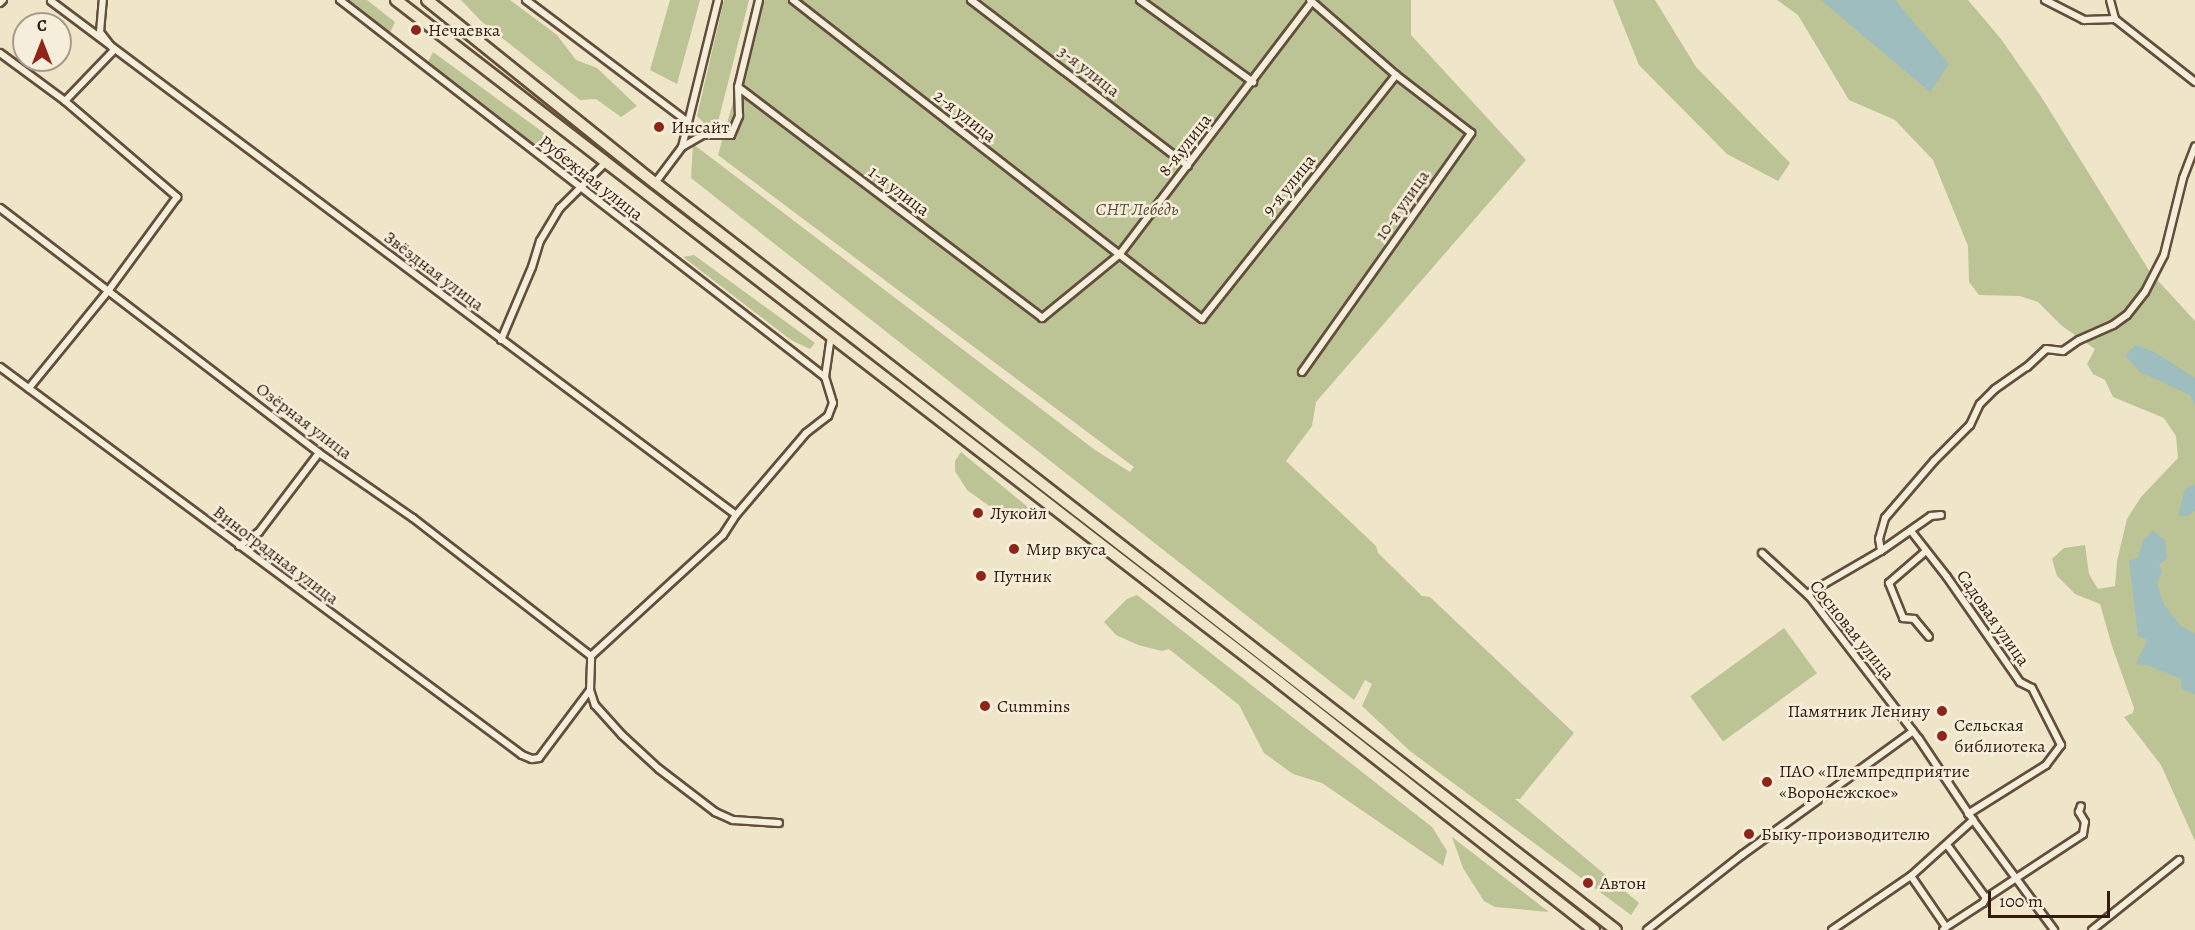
<!DOCTYPE html>
<meta charset="utf-8">
<style>
body{margin:0}
#map{position:relative;width:2195px;height:930px;overflow:hidden;background:#efe5c8;font-family:Alegreya,serif}
div>[style]{position:absolute}
.green>*{inset:0;background:#bcc394;transform-origin:0 0}
.water>*{inset:0;background:#9dbdbf}
.roads{filter:drop-shadow(2px 0 #634e3c) drop-shadow(-2px 0 #634e3c) drop-shadow(0 2px #634e3c) drop-shadow(0 -2px #634e3c)}
.minor>*{height:6px;margin:-3px;padding:0 3px;transform-origin:3px;border-radius:3px;background:#f5eedb}
.trunk>*{height:10px;margin:-5px;padding:0 5px;transform-origin:5px;border-radius:5px;background:#efe5c8}
.dots>*{width:16px;height:16px;translate:-50% -50%;box-sizing:border-box;border:3px solid #f5eedb;border-radius:50%}
span{translate:-50% -50%;white-space:nowrap;text-align:center;line-height:1.15;-webkit-text-stroke:5px #f5eedb;paint-order:stroke}
.poi-label{font-size:18px;color:#341b0d}
.left{translate:0 -50%;text-align:left}
.right{translate:-100% -50%;text-align:right}
.street-label{font-size:18px;color:#341b0d}
.park-label{font-size:18px;color:#5d4d36;font-style:italic}
.north{position:absolute;left:12px;top:12px;width:60px;height:60px;box-sizing:border-box;background:#f5eedb;border:2px solid #a89a89;border-radius:50%;rotate:0deg;font-size:16px;font-weight:700;line-height:24px;text-align:center;color:#341b0d}
.north::after{content:'';display:block;margin:auto;width:21px;height:27px;background:#8f2418;clip-path:polygon(50% 0,100% 100%,50% 72%,0 100%)}
.scale{position:absolute;left:1988px;top:891px;width:122px;height:27px;box-sizing:border-box;border:3px solid #341b0d;border-top:0;padding-left:8px;font-size:18px;line-height:21px;white-space:nowrap;color:#341b0d;-webkit-text-stroke:4px #f5eedb;paint-order:stroke}
</style>
<div id="map">
<div class="green">
<div style="clip-path:polygon(347px 0,367px 0,395px 22px,390px 33px)"></div>
<div style="clip-path:polygon(461px 0,510px 0,557px 35px,576px 60px,597px 68px,637px 106px,621px 117px,596px 99px,580px 100px,481px 21px)"></div>
<div style="clip-path:polygon(670px 0,700px 0,677px 84px,650px 70px)"></div>
<div style="clip-path:polygon(724px 0,749px 0,715px 134px,697px 116px)"></div>
<div style="clip-path:polygon(762px 0,1411px 0,1411px 35px,1526px 160px,1316px 402px,1312px 426px,1286px 461px,1376px 546px,1378px 553px,1422px 596px,1430px 597px,1574px 733px,1520px 799px,1515px 799px,1639px 903px,1631px 915px,1410px 751px,1362px 706px,1372px 684px,1365px 680px,1354px 700px,691px 178px,693px 144px,1095px 450px,1130px 472px,1134px 467px,718px 155px)"></div>
<div style="clip-path:polygon(1613px 0,1655px 0,1696px 67px,1790px 163px,1778px 181px,1727px 154px,1639px 65px)"></div>
<div style="clip-path:polygon(1777px 0,1968px 0,2001px 39px,2042px 98px,2150px 272px,2195px 321px,2195px 841px,2161px 765px,2124px 717px,2133px 713px,2134px 708px,2112px 646px,2100px 604px,2075px 594px,2057px 576px,2052px 559px,2064px 548px,2085px 545px,2089px 574px,2098px 589px,2115px 586px,2117px 561px,2127px 519px,2141px 497px,2178px 458px,2176px 436px,2164px 418px,2113px 397px,2105px 380px,2093px 374px,2087px 364px,2095px 349px,2062px 326px,2038px 302px,2020px 296px,1979px 295px,1969px 282px,1968px 246px,1933px 160px,1895px 120px,1849px 100px,1798px 15px)"></div>
<div style="clip-path:polygon(433px 52px,555px 141px,542px 150px,530px 144px,428px 62px)"></div>
<div style="clip-path:polygon(694px 255px,815px 343px,810px 349px,791px 340px,683px 257px)"></div>
<div style="clip-path:polygon(961px 452px,1029px 508px,1022px 513px,999px 513px,967px 490px,955px 471px,955px 461px)"></div>
<div style="clip-path:polygon(1137px 595px,1432px 827px,1447px 851px,1443px 866px,1322px 783px,1293px 774px,1264px 753px,1239px 705px,1169px 649px,1162px 651px,1138px 645px,1116px 635px,1104px 622px,1127px 599px)"></div>
<div style="left:1784px;top:628px;width:56px;height:116px;rotate:54deg"></div>
<div style="clip-path:polygon(1452px 837px,1549px 912px,1495px 907px,1484px 901px,1463px 868px)"></div>
</div>
<div class="water">
<div style="clip-path:polygon(1821px 0,1895px 0,1949px 64px,1930px 92px)"></div>
<div style="clip-path:polygon(2136px 345px,2154px 352px,2195px 378px,2195px 405px,2190px 395px,2140px 372px,2125px 355px)"></div>
<div style="clip-path:polygon(2195px 485px,2195px 510px,2190px 515px,2178px 516px,2185px 489px)"></div>
<div style="clip-path:polygon(2153px 531px,2165px 540px,2167px 558px,2159px 565px,2162px 571px,2157px 584px,2164px 605px,2181px 626px,2195px 634px,2195px 694px,2182px 689px,2181px 679px,2147px 665px,2136px 664px,2147px 640px,2138px 636px,2129px 560px,2138px 558px,2143px 540px)"></div>
</div>
<div class="roads">
<div class="minor">
<div style="left:340px;top:0;width:614px;rotate:37.86deg"></div>
<div style="left:526px;top:0;width:203px;rotate:37deg"></div>
<div style="left:793px;top:0;width:519px;rotate:37.95deg"></div>
<div style="left:1202px;top:319px;width:312px;rotate:-51.5deg"></div>
<div style="left:1396px;top:75px;width:114px;rotate:-138.9deg"></div>
<div style="left:971px;top:0;width:273px;rotate:37.4deg"></div>
<div style="left:1140px;top:0;width:140px;rotate:36deg"></div>
<div style="left:2045px;top:0;width:44px;rotate:27.1deg"></div>
<div style="left:2084px;top:20px;width:31px;rotate:-2deg"></div>
<div style="left:2110px;top:0;width:20px;rotate:75deg"></div>
<div style="left:2115px;top:19px;width:102px;rotate:38.2deg"></div>
<div style="left:51px;top:1px;width:856px;rotate:36.88deg"></div>
<div style="left:0;top:3px;width:4px;rotate:-45deg"></div>
<div style="left:0;top:53px;width:81px;rotate:36.4deg"></div>
<div style="left:65px;top:101px;width:148px;rotate:40.6deg"></div>
<div style="left:177px;top:197px;width:115px;rotate:126.2deg"></div>
<div style="left:109px;top:290px;width:127px;rotate:129.2deg"></div>
<div style="left:738px;top:87px;width:382px;rotate:37.2deg"></div>
<div style="left:1042px;top:318px;width:99px;rotate:-39.3deg"></div>
<div style="left:1119px;top:255px;width:318px;rotate:-52.7deg"></div>
<div style="left:65px;top:101px;width:71px;rotate:-46.1deg"></div>
<div style="left:114px;top:50px;width:23px;rotate:-128deg"></div>
<div style="left:100px;top:32px;width:32px;rotate:-85deg"></div>
<div style="left:682px;top:147px;width:151px;rotate:-76.2deg"></div>
<div style="left:655px;top:183px;width:45px;rotate:-53.1deg"></div>
<div style="left:682px;top:147px;width:24px;rotate:-30deg"></div>
<div style="left:703px;top:135px;width:28px"></div>
<div style="left:731px;top:135px;width:21px;rotate:-67deg"></div>
<div style="left:739px;top:116px;width:29px;rotate:-92deg"></div>
<div style="left:738px;top:87px;width:89px;rotate:-76.4deg"></div>
<div style="left:0;top:208px;width:402px;rotate:37.5deg"></div>
<div style="left:319px;top:453px;width:114px;rotate:34.7deg"></div>
<div style="left:413px;top:518px;width:225px;rotate:37.8deg"></div>
<div style="left:501px;top:340px;width:79px;rotate:-67deg"></div>
<div style="left:532px;top:267px;width:27px;rotate:-73deg"></div>
<div style="left:540px;top:241px;width:39px;rotate:-59deg"></div>
<div style="left:560px;top:208px;width:65px;rotate:-45deg"></div>
<div style="left:0;top:367px;width:650px;rotate:36.62deg"></div>
<div style="left:522px;top:755px;width:11px;rotate:22deg"></div>
<div style="left:532px;top:759px;width:7px;rotate:-8deg"></div>
<div style="left:539px;top:758px;width:85px;rotate:-53.1deg"></div>
<div style="left:590px;top:690px;width:34px;rotate:-88deg"></div>
<div style="left:591px;top:656px;width:179px;rotate:-42.5deg"></div>
<div style="left:723px;top:535px;width:24px;rotate:-57deg"></div>
<div style="left:736px;top:515px;width:108px;rotate:-49.5deg"></div>
<div style="left:806px;top:433px;width:28px;rotate:-38deg"></div>
<div style="left:828px;top:416px;width:14px;rotate:-69deg"></div>
<div style="left:833px;top:403px;width:27px;rotate:-107deg"></div>
<div style="left:825px;top:377px;width:41px;rotate:-81.7deg"></div>
<div style="left:1302px;top:372px;width:293px;rotate:-54.7deg"></div>
<div style="left:1471px;top:133px;width:95px;rotate:-142.3deg"></div>
<div style="left:1911px;top:531px;width:58px;rotate:52deg"></div>
<div style="left:1947px;top:577px;width:128px;rotate:55.2deg"></div>
<div style="left:2020px;top:682px;width:13px;rotate:27deg"></div>
<div style="left:2032px;top:688px;width:64px;rotate:63deg"></div>
<div style="left:2061px;top:745px;width:25px;rotate:127deg"></div>
<div style="left:2046px;top:765px;width:92px;rotate:147.9deg"></div>
<div style="left:239px;top:546px;width:24px;rotate:-35deg"></div>
<div style="left:259px;top:532px;width:99px;rotate:-52.8deg"></div>
<div style="left:1881px;top:551px;width:12px;rotate:-99deg"></div>
<div style="left:1879px;top:539px;width:22px;rotate:-74deg"></div>
<div style="left:1885px;top:518px;width:75px;rotate:-49.3deg"></div>
<div style="left:1934px;top:461px;width:51px;rotate:-45deg"></div>
<div style="left:1970px;top:425px;width:23px;rotate:-65deg"></div>
<div style="left:1980px;top:404px;width:21px;rotate:-45deg"></div>
<div style="left:1995px;top:389px;width:39px;rotate:-35deg"></div>
<div style="left:2027px;top:367px;width:26px;rotate:-43deg"></div>
<div style="left:2046px;top:349px;width:17px;rotate:7deg"></div>
<div style="left:2063px;top:351px;width:19px;rotate:-35deg"></div>
<div style="left:2079px;top:340px;width:37px;rotate:-24deg"></div>
<div style="left:2113px;top:325px;width:17px;rotate:-36deg"></div>
<div style="left:2127px;top:315px;width:29px;rotate:-52deg"></div>
<div style="left:2145px;top:292px;width:42px;rotate:-62.8deg"></div>
<div style="left:2164px;top:255px;width:79px;rotate:-76.1deg"></div>
<div style="left:2183px;top:178px;width:34px;rotate:-69deg"></div>
<div style="left:1926px;top:551px;width:49px;rotate:139.1deg"></div>
<div style="left:1889px;top:583px;width:38px;rotate:68deg"></div>
<div style="left:1903px;top:618px;width:11px;rotate:5deg"></div>
<div style="left:1914px;top:619px;width:23px;rotate:50deg"></div>
<div style="left:1762px;top:553px;width:65px;rotate:42.5deg"></div>
<div style="left:1810px;top:597px;width:179px;rotate:52.5deg"></div>
<div style="left:1919px;top:739px;width:97px;rotate:56.3deg"></div>
<div style="left:1973px;top:820px;width:137px;rotate:53.6deg"></div>
<div style="left:1807px;top:594px;width:86px;rotate:-30.2deg"></div>
<div style="left:1881px;top:551px;width:61px;rotate:-35deg"></div>
<div style="left:1931px;top:516px;width:10px;rotate:-6deg"></div>
<div style="left:590px;top:690px;width:16px;rotate:72deg"></div>
<div style="left:595px;top:705px;width:40px;rotate:48deg"></div>
<div style="left:622px;top:735px;width:50px;rotate:42.6deg"></div>
<div style="left:659px;top:769px;width:71px;rotate:37.5deg"></div>
<div style="left:715px;top:812px;width:20px;rotate:24deg"></div>
<div style="left:733px;top:820px;width:46px;rotate:3.7deg"></div>
<div style="left:1911px;top:876px;width:62px;rotate:55.5deg"></div>
<div style="left:1946px;top:927px;width:4px;rotate:135deg"></div>
<div style="left:1986px;top:898px;width:116px;rotate:-33.4deg"></div>
<div style="left:2083px;top:834px;width:12px;rotate:-81deg"></div>
<div style="left:2085px;top:822px;width:12px;rotate:-121deg"></div>
<div style="left:2079px;top:812px;width:6px;rotate:-72deg"></div>
<div style="left:1946px;top:927px;width:44px;rotate:-33deg"></div>
<div style="left:1983px;top:903px;width:6px;rotate:-59deg"></div>
<div style="left:1986px;top:898px;width:64px;rotate:-126.2deg"></div>
<div style="left:1647px;top:930px;width:121px;rotate:-38.3deg"></div>
<div style="left:1742px;top:855px;width:211px;rotate:-35.9deg"></div>
<div style="left:1832px;top:930px;width:96px;rotate:-34.4deg"></div>
<div style="left:1911px;top:876px;width:84px;rotate:-42.1deg"></div>
<div style="left:2092px;top:930px;width:112px;rotate:-38.8deg"></div>
</div>
<div class="trunk">
<div style="left:396px;top:0;width:1116px;rotate:37.68deg"></div>
<div style="left:1279px;top:682px;width:401px;rotate:38.2deg"></div>
<div style="left:427px;top:0;width:292px;rotate:38.8deg"></div>
<div style="left:655px;top:183px;width:1217px;rotate:37.86deg"></div>
</div>
</div>
<div class="dots">
<div style="left:416px;top:30px;background:#8f2418"></div>
<div style="left:659px;top:127px;background:#8f2418"></div>
<div style="left:978px;top:513px;background:#8f2418"></div>
<div style="left:1014px;top:549px;background:#8f2418"></div>
<div style="left:981px;top:576px;background:#8f2418"></div>
<div style="left:985px;top:706px;background:#8f2418"></div>
<div style="left:1942px;top:711px;background:#8f2418"></div>
<div style="left:1942px;top:736px;background:#8f2418"></div>
<div style="left:1767px;top:782px;background:#8f2418"></div>
<div style="left:1749px;top:834px;background:#8f2418"></div>
<div style="left:1588px;top:883px;background:#8f2418"></div>
</div>
<div class="poi-label">
<span class="left" style="left:428px;top:30px">Нечаевка</span>
<span class="left" style="left:671px;top:127px">Инсайт</span>
<span class="left" style="left:990px;top:513px">Лукойл</span>
<span class="left" style="left:1026px;top:549px">Мир вкуса</span>
<span class="left" style="left:993px;top:576px">Путник</span>
<span class="left" style="left:997px;top:706px">Cummins</span>
<span class="right" style="left:1930px;top:711px">Памятник Ленину</span>
<span class="left" style="left:1954px;top:736px">Сельская<br>библиотека</span>
<span class="left" style="left:1779px;top:782px">ПАО «Племпредприятие<br>«Воронежское»</span>
<span class="left" style="left:1761px;top:834px">Быку-производителю</span>
<span class="left" style="left:1600px;top:883px">Автон</span>
</div>
<div class="street-label">
<span style="left:1089px;top:71px;rotate:38deg">3-я улица</span>
<span style="left:965px;top:116px;rotate:38deg">2-я улица</span>
<span style="left:1185px;top:145px;rotate:-52deg">8-я улица</span>
<span style="left:591px;top:178px;rotate:38deg">Рубежная улица</span>
<span style="left:1289px;top:185px;rotate:-51deg">9-я улица</span>
<span style="left:899px;top:191px;rotate:37deg">1-я улица</span>
<span style="left:1402px;top:205px;rotate:-55deg">10-я улица</span>
<span style="left:434px;top:271px;rotate:37deg">Звёздная улица</span>
<span style="left:304px;top:421px;rotate:37deg">Озёрная улица</span>
<span style="left:276px;top:555px;rotate:37deg">Виноградная улица</span>
<span style="left:1993px;top:618px;rotate:55deg">Садовая улица</span>
<span style="left:1852px;top:630px;rotate:51deg">Сосновая улица</span>
</div>
<div class="park-label">
<span style="left:1137px;top:209px">СНТ Лебедь</span>
</div>
<div class="north">С</div>
<div class="scale">100 m</div>
</div>
